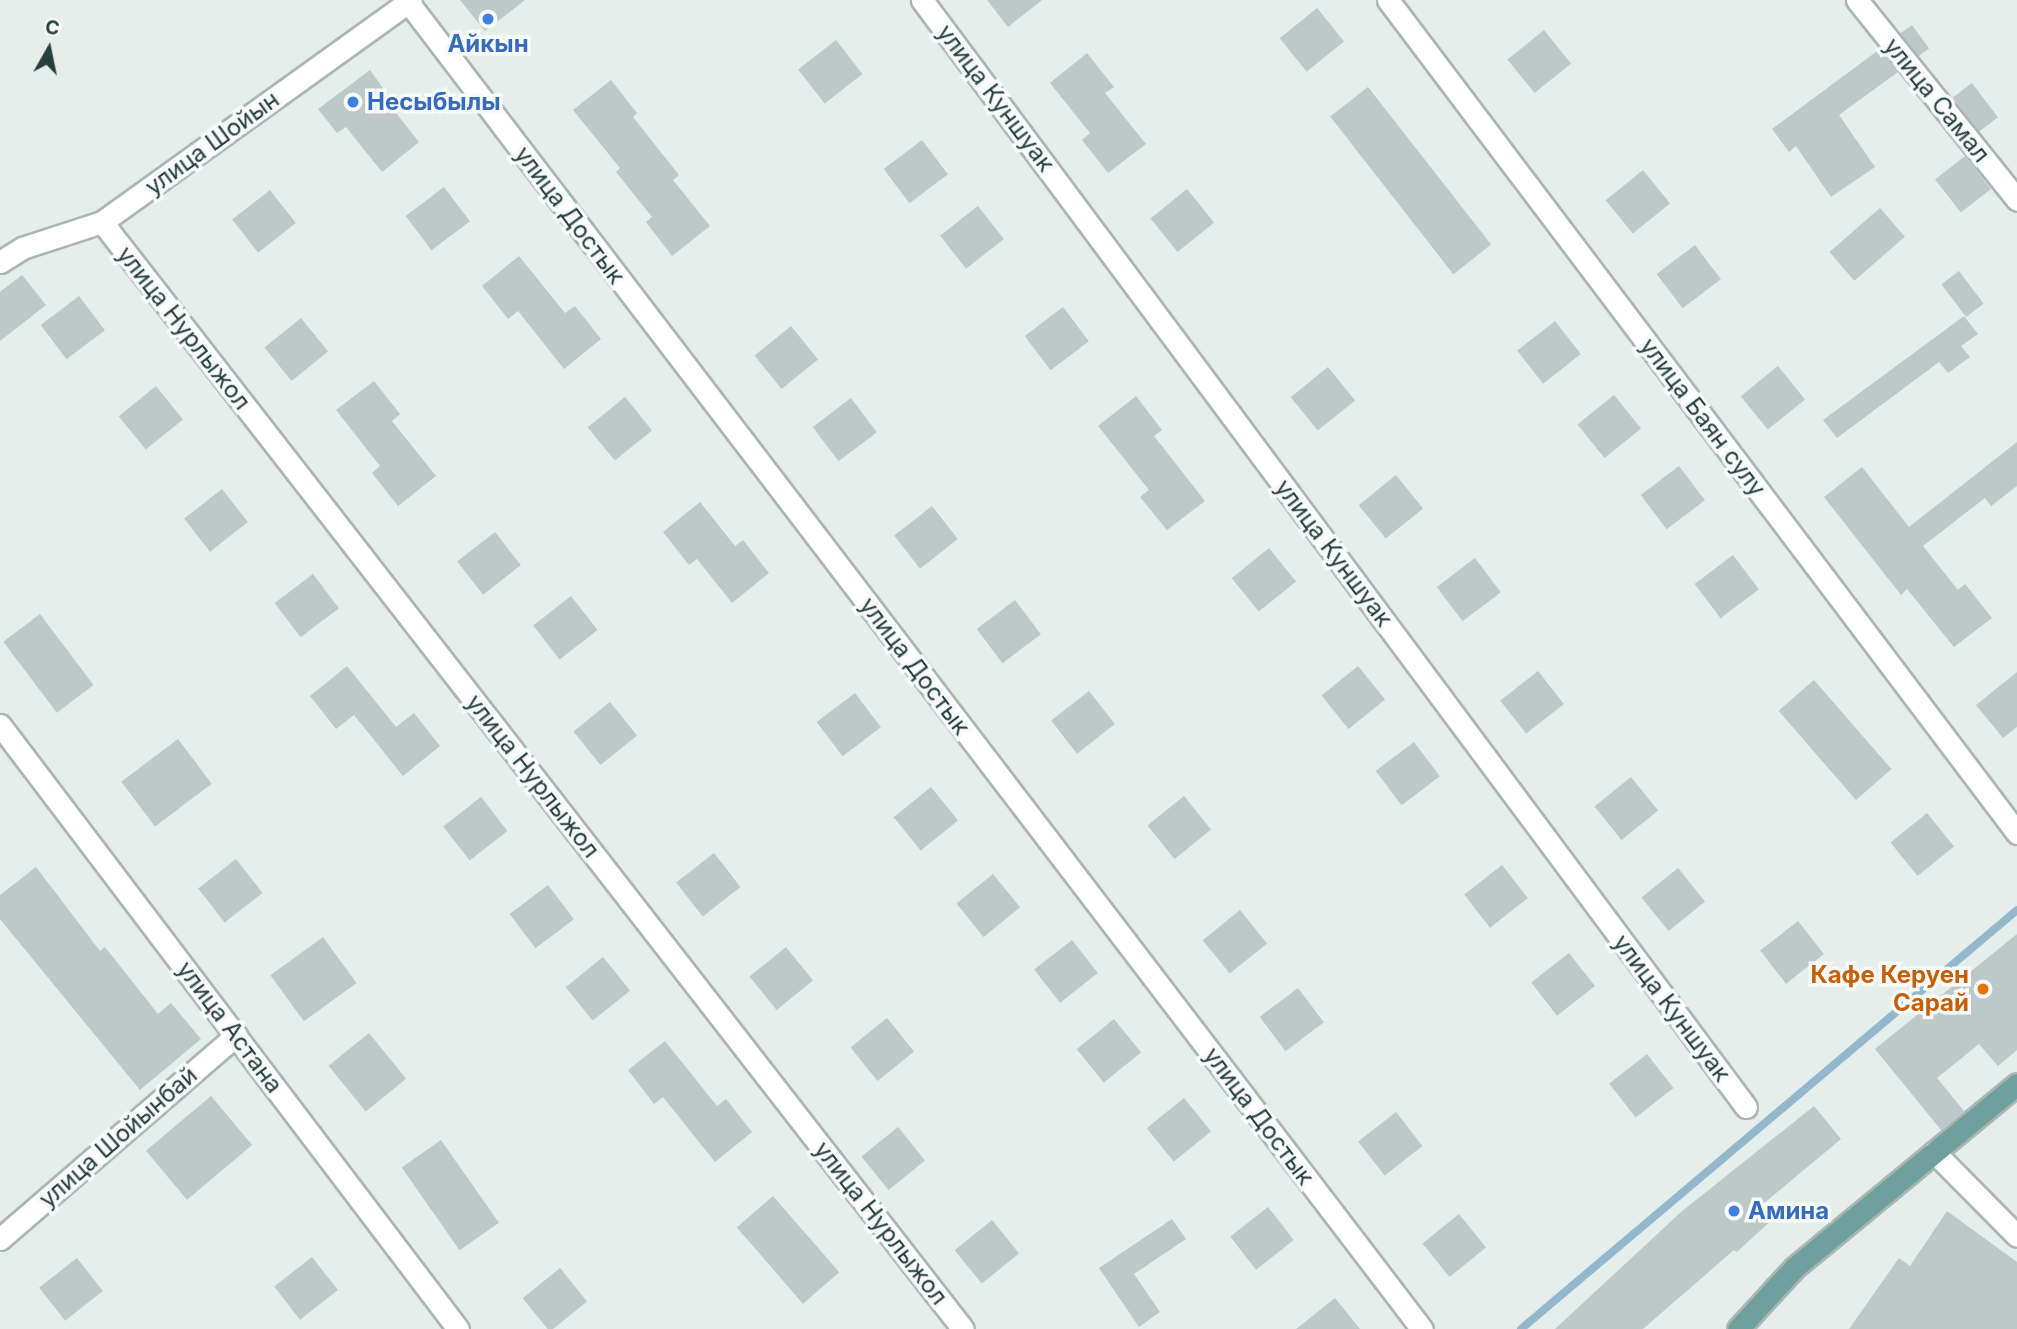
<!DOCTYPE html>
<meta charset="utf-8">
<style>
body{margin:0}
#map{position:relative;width:2017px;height:1329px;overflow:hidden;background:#e6eeec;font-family:Inter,sans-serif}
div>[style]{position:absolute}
.stream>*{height:8px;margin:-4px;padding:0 4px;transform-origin:4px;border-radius:4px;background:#93b8ce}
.building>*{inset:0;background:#bcc9c6;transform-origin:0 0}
.roads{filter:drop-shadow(2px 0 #a9b6b4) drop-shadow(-2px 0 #a9b6b4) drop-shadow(0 2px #a9b6b4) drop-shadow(0 -2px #a9b6b4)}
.minor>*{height:21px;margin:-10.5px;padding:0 10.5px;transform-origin:10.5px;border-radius:10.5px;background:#fff}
.major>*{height:21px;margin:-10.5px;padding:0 10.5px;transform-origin:10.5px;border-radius:10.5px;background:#6ea09e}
.dots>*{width:19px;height:19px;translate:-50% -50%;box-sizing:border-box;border:4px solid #f7faf9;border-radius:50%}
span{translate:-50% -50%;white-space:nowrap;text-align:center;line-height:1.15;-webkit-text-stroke:7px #f7faf9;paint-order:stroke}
.shop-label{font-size:24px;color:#366cbe;font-weight:700}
.left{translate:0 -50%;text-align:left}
.street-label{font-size:24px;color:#263f3e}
.food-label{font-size:24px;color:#c56008;font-weight:700}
.right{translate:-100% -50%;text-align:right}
.north{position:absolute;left:14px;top:14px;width:70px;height:70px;-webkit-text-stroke:5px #f7faf9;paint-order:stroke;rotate:9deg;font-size:19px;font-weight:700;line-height:28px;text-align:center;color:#263f3e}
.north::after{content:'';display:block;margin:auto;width:24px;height:32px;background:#263f3e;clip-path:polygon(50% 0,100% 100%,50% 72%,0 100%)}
</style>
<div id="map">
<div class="stream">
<div style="left:1521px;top:1329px;width:649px;rotate:-40.19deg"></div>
</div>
<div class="building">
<div style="clip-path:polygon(460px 0,525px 0,485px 31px)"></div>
<div style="clip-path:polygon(987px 0,1042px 0,1008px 27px)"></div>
<div style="left:1317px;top:8px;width:43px;height:48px;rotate:51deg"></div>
<div style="left:1912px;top:25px;width:29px;height:14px;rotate:54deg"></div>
<div style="left:1544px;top:30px;width:43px;height:47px;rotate:51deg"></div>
<div style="left:836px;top:40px;width:43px;height:48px;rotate:52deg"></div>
<div style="clip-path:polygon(1880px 49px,1898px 72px,1839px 115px,1875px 167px,1831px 197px,1796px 146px,1789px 152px,1772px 129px)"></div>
<div style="clip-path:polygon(1087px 53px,1114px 87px,1105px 93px,1146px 144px,1108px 173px,1082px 140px,1090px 133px,1050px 83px)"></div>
<div style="clip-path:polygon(370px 70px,388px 95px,384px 98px,419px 142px,382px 172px,346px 127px,337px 133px,318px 109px)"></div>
<div style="clip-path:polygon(611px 80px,637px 113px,633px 117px,679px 175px,673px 180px,710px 226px,672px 256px,646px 222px,652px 217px,616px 172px,620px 168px,573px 110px)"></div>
<div style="left:1972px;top:83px;width:43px;height:24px;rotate:53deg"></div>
<div style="left:1368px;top:87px;width:200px;height:48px;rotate:52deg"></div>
<div style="left:922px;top:140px;width:43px;height:48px;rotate:53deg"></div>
<div style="left:1965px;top:156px;width:42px;height:38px;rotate:52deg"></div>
<div style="left:1643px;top:170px;width:43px;height:48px;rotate:51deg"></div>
<div style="left:444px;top:187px;width:43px;height:48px;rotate:53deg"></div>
<div style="left:1187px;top:189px;width:43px;height:47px;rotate:51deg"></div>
<div style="left:270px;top:190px;width:42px;height:48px;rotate:52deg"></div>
<div style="left:978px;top:206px;width:42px;height:48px;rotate:52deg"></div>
<div style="left:1880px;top:208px;width:38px;height:67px;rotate:49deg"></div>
<div style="left:1695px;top:245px;width:43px;height:48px;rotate:53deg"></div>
<div style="clip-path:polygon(519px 256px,565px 313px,575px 306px,601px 339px,564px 369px,518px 311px,508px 319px,482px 286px)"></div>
<div style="left:1959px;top:271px;width:41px;height:22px;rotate:53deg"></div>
<div style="clip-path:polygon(22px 275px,46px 305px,0 341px,0 292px)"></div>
<div style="left:79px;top:296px;width:43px;height:48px;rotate:53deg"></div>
<div style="left:1063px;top:307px;width:43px;height:48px;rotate:53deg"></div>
<div style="clip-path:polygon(1964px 316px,1978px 334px,1961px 346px,1970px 357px,1948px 373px,1939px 362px,1837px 438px,1823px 420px)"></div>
<div style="left:301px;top:318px;width:43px;height:47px;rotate:51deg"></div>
<div style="left:1555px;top:321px;width:42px;height:48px;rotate:52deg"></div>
<div style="left:791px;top:326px;width:43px;height:47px;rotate:51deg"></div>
<div style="left:1778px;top:366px;width:43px;height:48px;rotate:51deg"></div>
<div style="left:1328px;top:367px;width:43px;height:48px;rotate:51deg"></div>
<div style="clip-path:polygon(374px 381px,400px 414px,392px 421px,436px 476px,398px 506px,372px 473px,380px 466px,336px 410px)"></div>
<div style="left:156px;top:386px;width:43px;height:48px;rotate:51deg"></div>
<div style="left:1614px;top:395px;width:43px;height:47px;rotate:51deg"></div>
<div style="clip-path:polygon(1136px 396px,1162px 430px,1154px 436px,1205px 501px,1167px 530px,1140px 497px,1149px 490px,1098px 426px)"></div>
<div style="left:625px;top:397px;width:43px;height:48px;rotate:51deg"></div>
<div style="left:851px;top:398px;width:43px;height:48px;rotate:53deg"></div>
<div style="clip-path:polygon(2017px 442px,2017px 486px,1991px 506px,1985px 498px,1923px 546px,1958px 590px,1965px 584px,1992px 618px,1954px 647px,1907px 589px,1901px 595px,1824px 497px,1862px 467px,1909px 527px)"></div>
<div style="left:1679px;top:466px;width:43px;height:48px;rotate:53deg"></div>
<div style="left:1396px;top:475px;width:43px;height:48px;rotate:51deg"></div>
<div style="left:222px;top:489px;width:42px;height:48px;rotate:52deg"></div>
<div style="clip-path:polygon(700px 502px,735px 546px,743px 540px,769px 573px,732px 603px,697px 559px,689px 565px,663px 532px)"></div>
<div style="left:932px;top:506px;width:42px;height:48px;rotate:52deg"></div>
<div style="left:495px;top:532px;width:42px;height:48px;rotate:52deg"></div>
<div style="left:1269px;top:548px;width:43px;height:48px;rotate:51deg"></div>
<div style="left:1733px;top:555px;width:43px;height:48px;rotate:53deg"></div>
<div style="left:1475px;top:558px;width:43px;height:48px;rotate:53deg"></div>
<div style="left:313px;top:574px;width:43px;height:48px;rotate:53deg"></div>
<div style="left:571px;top:596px;width:43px;height:48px;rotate:52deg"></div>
<div style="left:1015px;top:600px;width:43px;height:48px;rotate:53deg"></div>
<div style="left:40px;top:614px;width:89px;height:46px;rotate:53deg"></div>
<div style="clip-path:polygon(347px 666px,396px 727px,414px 713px,440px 746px,403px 776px,354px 715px,336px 729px,310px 696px)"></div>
<div style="left:1358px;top:666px;width:43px;height:47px;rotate:51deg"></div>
<div style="left:1538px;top:671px;width:42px;height:48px;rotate:52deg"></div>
<div style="clip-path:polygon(2017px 672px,2017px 727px,2003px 738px,1976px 705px)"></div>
<div style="left:1814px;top:680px;width:118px;height:47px;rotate:49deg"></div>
<div style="left:1089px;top:691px;width:42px;height:48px;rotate:52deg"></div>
<div style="left:855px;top:693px;width:43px;height:48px;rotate:53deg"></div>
<div style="left:610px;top:702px;width:43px;height:47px;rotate:51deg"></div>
<div style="left:178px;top:739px;width:56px;height:71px;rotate:53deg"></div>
<div style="left:1414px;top:742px;width:43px;height:48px;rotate:53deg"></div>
<div style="left:1631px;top:777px;width:43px;height:47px;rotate:51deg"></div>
<div style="left:931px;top:787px;width:43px;height:48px;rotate:51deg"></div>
<div style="left:1184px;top:796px;width:43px;height:47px;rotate:51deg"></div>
<div style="left:481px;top:797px;width:43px;height:48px;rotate:52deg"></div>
<div style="left:1927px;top:813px;width:43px;height:47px;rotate:51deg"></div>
<div style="left:714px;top:853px;width:43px;height:48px;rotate:52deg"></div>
<div style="left:236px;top:859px;width:43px;height:48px;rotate:52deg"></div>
<div style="left:1502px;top:865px;width:42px;height:48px;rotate:52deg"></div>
<div style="clip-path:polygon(36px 867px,100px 951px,105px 947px,158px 1014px,171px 1003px,201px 1039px,140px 1090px,0 919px,0 895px)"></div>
<div style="left:1678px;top:868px;width:43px;height:47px;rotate:51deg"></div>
<div style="left:993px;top:874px;width:43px;height:47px;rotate:51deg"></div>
<div style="left:548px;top:885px;width:43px;height:48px;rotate:53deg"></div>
<div style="left:1240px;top:910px;width:43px;height:48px;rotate:51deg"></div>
<div style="left:1798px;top:921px;width:42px;height:48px;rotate:52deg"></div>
<div style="clip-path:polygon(2017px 934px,2017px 1050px,1998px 1066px,1979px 1044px,1937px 1078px,1964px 1111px,1941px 1130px,1875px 1049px)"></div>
<div style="left:323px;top:937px;width:57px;height:65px;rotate:54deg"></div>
<div style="left:1072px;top:940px;width:42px;height:48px;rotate:52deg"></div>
<div style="left:786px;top:947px;width:43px;height:47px;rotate:51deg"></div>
<div style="left:1569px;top:953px;width:42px;height:48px;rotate:52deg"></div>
<div style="left:603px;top:957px;width:43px;height:48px;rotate:51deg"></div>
<div style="left:1298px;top:988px;width:43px;height:48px;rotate:53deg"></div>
<div style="left:887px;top:1018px;width:43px;height:47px;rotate:51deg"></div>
<div style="left:1114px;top:1019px;width:43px;height:48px;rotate:51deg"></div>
<div style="left:369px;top:1033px;width:59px;height:52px;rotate:51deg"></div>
<div style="clip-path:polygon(665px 1041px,717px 1106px,726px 1099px,752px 1132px,715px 1162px,663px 1097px,654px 1104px,628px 1070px)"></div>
<div style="left:1647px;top:1054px;width:43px;height:48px;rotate:52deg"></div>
<div style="left:211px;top:1096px;width:64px;height:85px;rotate:50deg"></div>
<div style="left:1184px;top:1098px;width:43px;height:48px;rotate:51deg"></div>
<div style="clip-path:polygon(1814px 1106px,1841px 1139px,1763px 1204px,1775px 1217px,1737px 1252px,1734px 1250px,1643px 1329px,1555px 1329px,1681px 1212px)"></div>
<div style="left:1396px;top:1112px;width:43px;height:48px;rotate:52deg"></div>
<div style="left:898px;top:1127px;width:43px;height:47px;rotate:51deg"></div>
<div style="left:441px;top:1140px;width:101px;height:48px;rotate:55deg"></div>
<div style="left:773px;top:1196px;width:101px;height:48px;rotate:49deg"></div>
<div style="left:1268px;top:1207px;width:42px;height:48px;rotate:52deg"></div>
<div style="clip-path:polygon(1947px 1211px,2017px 1262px,2017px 1329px,1849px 1329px,1899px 1258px,1910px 1266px)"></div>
<div style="left:1459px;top:1214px;width:43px;height:47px;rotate:51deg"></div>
<div style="clip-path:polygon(1172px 1219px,1186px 1239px,1134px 1274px,1160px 1312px,1139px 1327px,1099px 1268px)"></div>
<div style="left:992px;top:1220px;width:43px;height:48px;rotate:51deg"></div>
<div style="left:312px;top:1257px;width:42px;height:48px;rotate:52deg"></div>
<div style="left:77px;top:1258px;width:42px;height:48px;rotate:52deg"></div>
<div style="left:560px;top:1268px;width:43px;height:48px;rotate:51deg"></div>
<div style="clip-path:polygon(1335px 1298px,1360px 1329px,1296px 1329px)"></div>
</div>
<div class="roads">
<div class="minor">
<div style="left:922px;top:0;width:1380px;rotate:53.34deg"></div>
<div style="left:1388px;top:0;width:1044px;rotate:52.94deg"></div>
<div style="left:1857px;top:0;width:256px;rotate:51.3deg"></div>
<div style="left:408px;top:2px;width:1670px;rotate:52.62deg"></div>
<div style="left:102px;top:222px;width:1402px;rotate:52.13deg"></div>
<div style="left:0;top:262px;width:26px;rotate:-32deg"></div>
<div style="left:22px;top:248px;width:84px;rotate:-18deg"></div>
<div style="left:102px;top:222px;width:380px;rotate:-35.7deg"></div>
<div style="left:0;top:725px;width:758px;rotate:52.83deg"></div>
<div style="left:1934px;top:1152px;width:118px;rotate:45.3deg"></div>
<div style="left:0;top:1239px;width:312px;rotate:-40.8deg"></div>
</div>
<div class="major">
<div style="left:1738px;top:1329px;width:83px;rotate:-47.4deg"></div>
<div style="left:1794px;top:1268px;width:289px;rotate:-39.5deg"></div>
</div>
</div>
<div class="dots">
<div style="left:488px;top:19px;background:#3f7fe0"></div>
<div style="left:353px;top:102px;background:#3f7fe0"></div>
<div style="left:1983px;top:989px;background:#e8710a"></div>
<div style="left:1734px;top:1211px;background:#3f7fe0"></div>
</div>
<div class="shop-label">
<span style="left:488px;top:44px">Айкын</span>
<span class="left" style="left:367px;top:102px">Несыбылы</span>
<span class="left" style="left:1748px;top:1211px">Амина</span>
</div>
<div class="street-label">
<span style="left:996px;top:98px;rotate:53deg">улица Куншуак</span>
<span style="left:1937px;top:100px;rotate:51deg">улица Самал</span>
<span style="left:212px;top:143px;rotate:-36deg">улица Шойын</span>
<span style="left:570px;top:215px;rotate:53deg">улица Достык</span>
<span style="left:184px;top:328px;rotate:52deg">улица Нурлыжол</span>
<span style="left:1703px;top:417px;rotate:53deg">улица Баян сулу</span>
<span style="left:1334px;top:553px;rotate:53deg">улица Куншуак</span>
<span style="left:915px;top:666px;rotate:53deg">улица Достык</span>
<span style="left:533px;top:776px;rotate:52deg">улица Нурлыжол</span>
<span style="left:1672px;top:1008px;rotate:53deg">улица Куншуак</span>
<span style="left:230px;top:1027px;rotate:53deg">улица Астана</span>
<span style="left:1259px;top:1116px;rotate:53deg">улица Достык</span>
<span style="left:118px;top:1137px;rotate:-41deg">улица Шойынбай</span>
<span style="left:881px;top:1223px;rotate:52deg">улица Нурлыжол</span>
</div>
<div class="food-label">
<span class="right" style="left:1969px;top:989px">Кафе Керуен<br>Сарай</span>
</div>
<div class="north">С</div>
</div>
